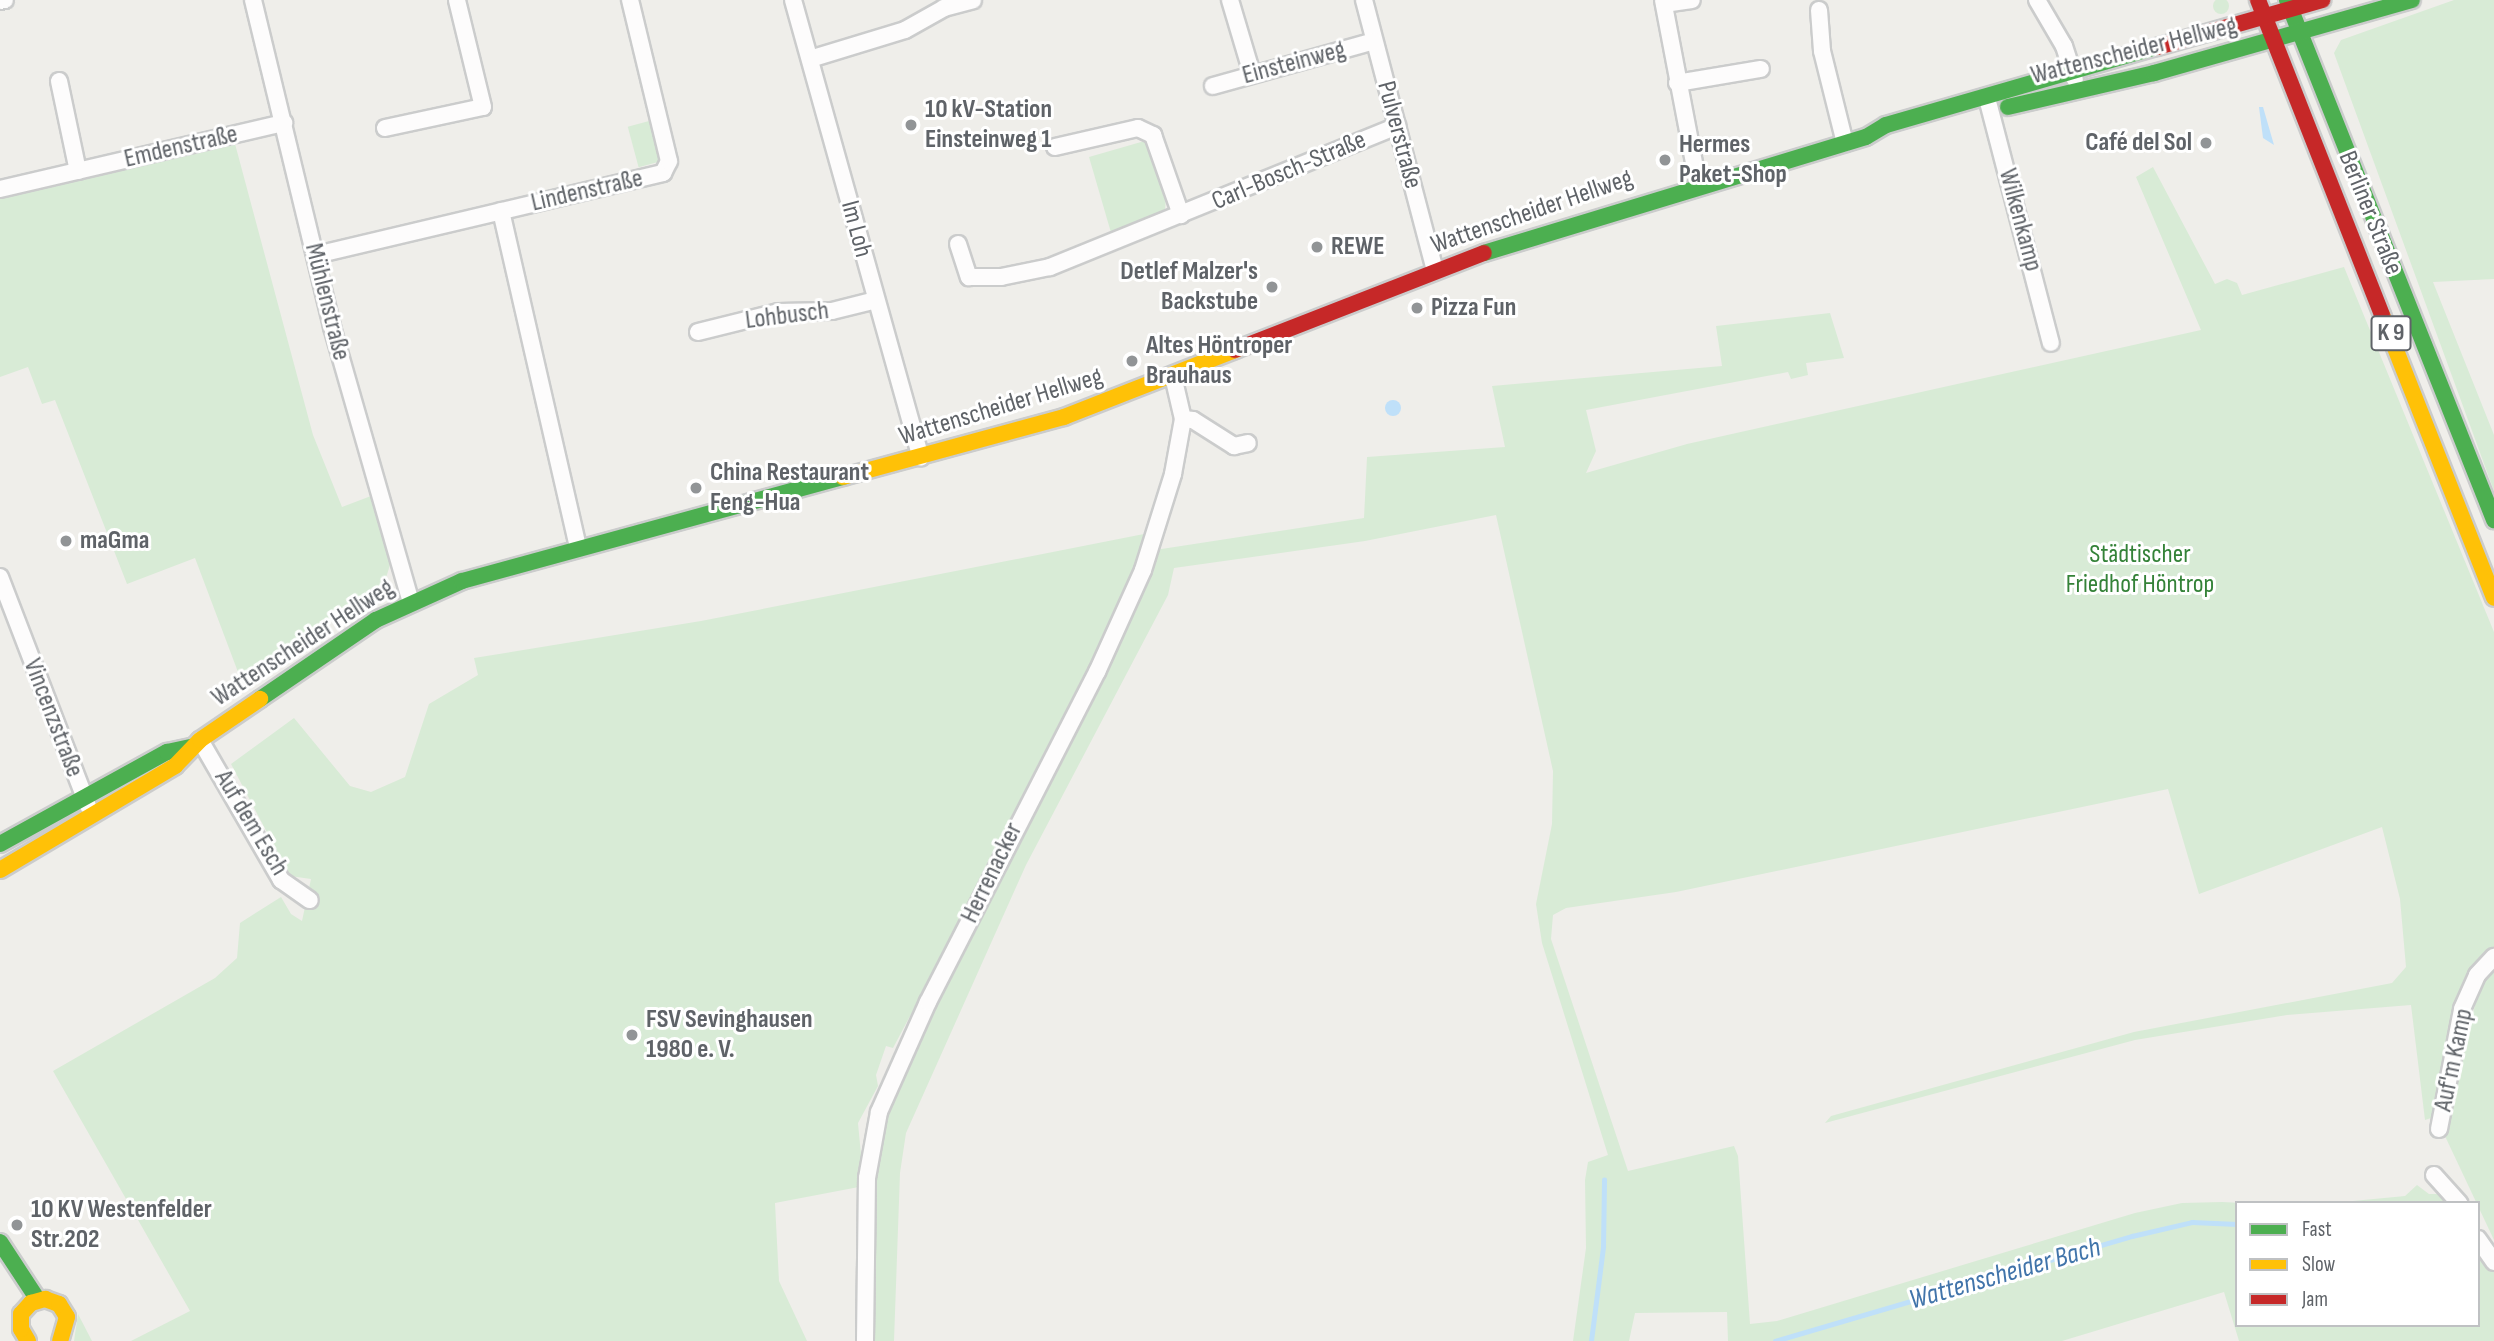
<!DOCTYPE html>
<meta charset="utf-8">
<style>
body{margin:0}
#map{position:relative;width:2494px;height:1341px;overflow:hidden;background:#efeeea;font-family:"Sofia Sans Condensed",sans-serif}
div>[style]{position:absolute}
.green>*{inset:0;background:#d8ebd6;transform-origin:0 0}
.round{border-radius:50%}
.water>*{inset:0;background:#bfe0f9}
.stream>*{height:4.5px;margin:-2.25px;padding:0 2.25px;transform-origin:2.25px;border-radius:2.25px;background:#bfe0f9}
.roads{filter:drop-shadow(2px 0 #cbcccc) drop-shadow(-2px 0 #cbcccc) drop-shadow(0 2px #cbcccc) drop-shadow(0 -2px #cbcccc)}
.street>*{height:16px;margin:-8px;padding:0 8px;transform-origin:8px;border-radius:8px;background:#fdfcfc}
.fast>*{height:16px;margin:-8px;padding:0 8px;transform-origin:8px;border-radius:8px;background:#4caf50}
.slow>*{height:16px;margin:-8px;padding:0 8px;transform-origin:8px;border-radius:8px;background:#ffc107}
.jam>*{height:16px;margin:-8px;padding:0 8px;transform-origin:8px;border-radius:8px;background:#c62828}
.dots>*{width:19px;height:19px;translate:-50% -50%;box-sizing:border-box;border:4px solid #fff;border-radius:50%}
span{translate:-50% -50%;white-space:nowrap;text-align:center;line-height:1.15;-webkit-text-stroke:6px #fff;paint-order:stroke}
.shield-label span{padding:2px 5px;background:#fff;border:2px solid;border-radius:5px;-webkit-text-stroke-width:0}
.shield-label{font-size:24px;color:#5f6368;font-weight:700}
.street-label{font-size:26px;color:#5f6368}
.poi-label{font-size:26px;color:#5f6368;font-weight:700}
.left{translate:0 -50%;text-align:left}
.right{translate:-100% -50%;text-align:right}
.park-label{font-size:26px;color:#348238}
.water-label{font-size:28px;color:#4174aa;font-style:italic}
.legend{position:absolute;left:2235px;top:1201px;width:245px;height:126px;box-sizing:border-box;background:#fff;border:2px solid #bfc1c3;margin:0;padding:9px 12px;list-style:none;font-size:21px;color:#5f6368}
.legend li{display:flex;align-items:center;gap:14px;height:35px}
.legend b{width:35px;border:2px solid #bfc1c3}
</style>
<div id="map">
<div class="green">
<div class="round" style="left:2213px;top:-2px;width:16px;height:16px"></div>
<div style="clip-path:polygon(2454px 0,2494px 0,2494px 279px,2433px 282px,2494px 435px,2494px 491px,2334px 53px,2341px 40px)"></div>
<div style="left:649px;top:121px;width:42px;height:22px;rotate:75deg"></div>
<div style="clip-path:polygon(234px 140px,313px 435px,342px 507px,371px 496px,390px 565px,384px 584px,241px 680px,195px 558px,127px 584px,55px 400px,42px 404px,28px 367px,0 377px,0 193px)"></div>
<div style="clip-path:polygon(1148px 140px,1166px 197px,1165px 210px,1156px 220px,1112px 236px,1089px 157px)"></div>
<div style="clip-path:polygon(2153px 167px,2215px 284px,2227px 279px,2237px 283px,2242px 295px,2344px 267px,2494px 632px,2494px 951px,2472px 973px,2440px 1115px,2425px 1120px,2411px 1005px,2287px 1015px,2135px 1040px,1825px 1123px,1831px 1116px,2134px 1032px,2392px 983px,2406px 967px,2400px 899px,2382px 827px,2199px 894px,2168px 789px,1676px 892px,1566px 908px,1553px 915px,1551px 939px,1628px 1171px,1734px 1146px,1738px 1156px,1750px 1324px,1777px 1321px,2135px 1213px,2182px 1203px,2222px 1202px,2242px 1203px,2237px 1203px,2237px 1325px,2478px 1325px,2478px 1248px,2494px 1269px,2494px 1341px,2239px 1341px,2224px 1292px,2062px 1341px,1728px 1341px,1727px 1312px,1635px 1313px,1629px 1341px,1573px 1341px,1586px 1248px,1585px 1180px,1588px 1162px,1608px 1155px,1542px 943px,1536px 904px,1552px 824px,1553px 771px,1496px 515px,1365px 541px,1174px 568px,1168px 595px,1026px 865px,906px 1133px,900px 1173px,894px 1341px,869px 1341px,871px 1190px,888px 1097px,1148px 569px,1154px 568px,1155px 550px,1364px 518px,1367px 457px,1505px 447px,1492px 386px,1722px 366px,1716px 326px,1830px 313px,1844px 358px,1806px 363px,1808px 375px,1791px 379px,1788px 372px,1586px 410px,1596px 451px,1586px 473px,1687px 444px,2201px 330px,2136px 177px)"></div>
<div style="clip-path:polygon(1149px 533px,1084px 689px,893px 1048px,886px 1046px,876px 1075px,878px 1086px,858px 1123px,864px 1186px,775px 1203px,779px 1281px,807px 1341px,131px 1341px,190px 1311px,53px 1071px,215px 978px,237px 958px,240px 923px,281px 897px,291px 914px,302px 921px,311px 879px,290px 876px,231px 764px,294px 718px,350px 786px,371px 792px,405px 777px,429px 704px,478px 675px,474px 658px,701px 621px)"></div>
<div style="clip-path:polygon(2494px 966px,2494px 1240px,2444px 1134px,2482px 976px)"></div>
<div style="clip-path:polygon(2417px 1185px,2429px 1194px,2454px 1194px,2457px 1203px,2332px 1203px,2405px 1196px)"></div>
<div style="clip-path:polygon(78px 1314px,92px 1341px,74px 1341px)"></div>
</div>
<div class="water">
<div style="clip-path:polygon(2259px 107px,2263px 107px,2274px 145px,2263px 138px)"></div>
<div class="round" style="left:1385px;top:400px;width:16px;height:16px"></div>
</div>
<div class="stream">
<div style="left:1591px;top:1341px;width:95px;rotate:-82.7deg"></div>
<div style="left:1603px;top:1247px;width:67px;rotate:-89.1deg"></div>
<div style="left:1775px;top:1341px;width:372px;rotate:-16.4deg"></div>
<div style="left:2132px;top:1236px;width:62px;rotate:-13.1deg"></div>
<div style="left:2192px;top:1222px;width:45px;rotate:2.5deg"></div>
</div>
<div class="roads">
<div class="street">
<div style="left:253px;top:0;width:336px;rotate:76.4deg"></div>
<div style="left:332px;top:327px;width:286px;rotate:74deg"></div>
<div style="left:793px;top:0;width:475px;rotate:74.4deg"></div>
<div style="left:1230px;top:0;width:77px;rotate:73.4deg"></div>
<div style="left:1364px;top:0;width:280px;rotate:75.3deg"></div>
<div style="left:1663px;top:0;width:186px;rotate:79.2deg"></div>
<div style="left:2037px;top:0;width:53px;rotate:59.6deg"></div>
<div style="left:2064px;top:46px;width:35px;rotate:72deg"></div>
<div style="left:0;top:1px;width:5px;rotate:-11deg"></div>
<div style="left:1664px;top:4px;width:28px;rotate:-8deg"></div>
<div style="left:1819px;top:10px;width:41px;rotate:85.8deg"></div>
<div style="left:1822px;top:51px;width:95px;rotate:76deg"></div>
<div style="left:810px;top:59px;width:99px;rotate:-17deg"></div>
<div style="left:905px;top:30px;width:45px;rotate:-29.4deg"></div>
<div style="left:944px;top:8px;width:30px;rotate:-15deg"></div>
<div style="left:59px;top:81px;width:92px;rotate:78.1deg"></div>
<div style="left:1677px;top:83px;width:85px;rotate:-9.5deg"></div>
<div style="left:1213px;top:86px;width:167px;rotate:-15.6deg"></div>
<div style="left:1987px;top:98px;width:253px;rotate:75.4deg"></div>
<div style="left:385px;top:128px;width:100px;rotate:-12.1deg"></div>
<div style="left:483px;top:107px;width:110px;rotate:-103.7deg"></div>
<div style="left:1055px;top:147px;width:85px;rotate:-12.9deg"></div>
<div style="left:1138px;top:128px;width:17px;rotate:25deg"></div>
<div style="left:1153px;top:135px;width:85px;rotate:70.7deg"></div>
<div style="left:0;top:189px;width:292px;rotate:-13.1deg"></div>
<div style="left:501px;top:211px;width:346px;rotate:77.1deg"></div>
<div style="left:958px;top:244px;width:35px;rotate:72deg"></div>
<div style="left:969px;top:277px;width:32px"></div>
<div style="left:1001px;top:277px;width:50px;rotate:-11.5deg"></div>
<div style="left:1050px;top:267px;width:375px;rotate:-22.1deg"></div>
<div style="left:316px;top:255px;width:357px;rotate:-13.3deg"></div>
<div style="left:663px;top:173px;width:13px;rotate:-63deg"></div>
<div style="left:669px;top:161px;width:166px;rotate:-103.6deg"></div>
<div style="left:698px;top:332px;width:82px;rotate:-14deg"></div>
<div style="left:778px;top:312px;width:54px;rotate:-1.1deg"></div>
<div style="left:832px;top:311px;width:45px;rotate:-14deg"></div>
<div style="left:1183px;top:419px;width:10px;rotate:6deg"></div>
<div style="left:1193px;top:420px;width:49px;rotate:32.4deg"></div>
<div style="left:1234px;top:446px;width:14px;rotate:-12deg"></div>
<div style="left:0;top:577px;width:245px;rotate:69deg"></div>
<div style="left:200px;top:740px;width:162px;rotate:59.9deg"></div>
<div style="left:281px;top:880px;width:35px;rotate:35deg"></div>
<div style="left:2439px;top:1129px;width:122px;rotate:-79.1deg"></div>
<div style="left:2462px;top:1009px;width:37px;rotate:-66deg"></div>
<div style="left:2477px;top:975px;width:25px;rotate:-47deg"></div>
<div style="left:2434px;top:1175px;width:38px;rotate:48deg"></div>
<div style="left:2478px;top:1239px;width:28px;rotate:55deg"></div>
<div style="left:865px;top:1341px;width:163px;rotate:-89.3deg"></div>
<div style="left:867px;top:1178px;width:67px;rotate:-79.7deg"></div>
<div style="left:879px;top:1112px;width:120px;rotate:-66deg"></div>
<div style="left:928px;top:1002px;width:371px;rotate:-62.9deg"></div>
<div style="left:1097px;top:672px;width:112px;rotate:-65.7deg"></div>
<div style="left:1143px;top:570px;width:101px;rotate:-72.6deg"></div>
<div style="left:1173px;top:474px;width:56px;rotate:-79.7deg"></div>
<div style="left:1183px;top:419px;width:44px;rotate:-103.1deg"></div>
</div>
<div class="fast">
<div style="left:2287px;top:0;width:560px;rotate:68.29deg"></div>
<div style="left:2008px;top:107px;width:150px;rotate:-13.1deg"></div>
<div style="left:2154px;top:73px;width:268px;rotate:-15.8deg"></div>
<div style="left:1484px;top:253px;width:399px;rotate:-16.9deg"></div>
<div style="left:1866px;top:137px;width:23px;rotate:-31deg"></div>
<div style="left:1886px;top:125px;width:282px;rotate:-16.1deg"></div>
<div style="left:260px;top:699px;width:140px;rotate:-34.3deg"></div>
<div style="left:376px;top:620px;width:94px;rotate:-24.4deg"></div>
<div style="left:462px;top:581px;width:395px;rotate:-15.3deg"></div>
<div style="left:0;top:844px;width:191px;rotate:-28.9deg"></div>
<div style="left:167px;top:752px;width:25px;rotate:-12deg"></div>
<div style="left:0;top:1242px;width:69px;rotate:56.8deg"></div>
</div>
<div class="slow">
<div style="left:2382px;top:315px;width:304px;rotate:68.4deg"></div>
<div style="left:843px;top:477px;width:229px;rotate:-15.2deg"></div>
<div style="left:1064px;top:417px;width:184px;rotate:-21.4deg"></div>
<div style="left:0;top:870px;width:204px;rotate:-30.7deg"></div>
<div style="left:175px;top:766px;width:36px;rotate:-46deg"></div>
<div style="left:200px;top:740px;width:73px;rotate:-34.3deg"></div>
<div style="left:28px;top:1341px;width:14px;rotate:-120deg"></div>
<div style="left:21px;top:1329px;width:15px;rotate:-90deg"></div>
<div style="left:21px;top:1314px;width:15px;rotate:-48deg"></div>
<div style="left:31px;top:1303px;width:15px;rotate:-16deg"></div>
<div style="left:45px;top:1299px;width:15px;rotate:20deg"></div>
<div style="left:59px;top:1304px;width:15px;rotate:58deg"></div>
<div style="left:67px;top:1317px;width:25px;rotate:106deg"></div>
</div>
<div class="jam">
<div style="left:2258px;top:0;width:339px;rotate:68.5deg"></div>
<div style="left:2157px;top:47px;width:172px;rotate:-15.9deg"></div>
<div style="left:1235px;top:350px;width:267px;rotate:-21.3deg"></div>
</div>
</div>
<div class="dots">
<div style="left:911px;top:125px;background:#919496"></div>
<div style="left:2206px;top:143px;background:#919496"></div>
<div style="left:1665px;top:160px;background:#919496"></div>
<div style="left:1317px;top:247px;background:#919496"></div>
<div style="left:1272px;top:287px;background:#919496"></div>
<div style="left:1417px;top:308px;background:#919496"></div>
<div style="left:1132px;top:361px;background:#919496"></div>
<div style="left:696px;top:488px;background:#919496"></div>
<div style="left:66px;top:541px;background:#919496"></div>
<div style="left:632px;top:1035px;background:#919496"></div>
<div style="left:17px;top:1225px;background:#919496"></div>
</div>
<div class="shield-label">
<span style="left:2391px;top:333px">K 9</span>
</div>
<div class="street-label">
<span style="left:2134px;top:51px;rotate:-14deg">Wattenscheider Hellweg</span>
<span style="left:1294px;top:63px;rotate:-15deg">Einsteinweg</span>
<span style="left:1399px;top:135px;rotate:75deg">Pulverstraße</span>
<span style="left:181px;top:147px;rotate:-13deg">Emdenstraße</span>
<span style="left:1289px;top:171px;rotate:-23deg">Carl-Bosch-Straße</span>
<span style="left:587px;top:191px;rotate:-13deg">Lindenstraße</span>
<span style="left:1532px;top:212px;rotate:-19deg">Wattenscheider Hellweg</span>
<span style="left:2370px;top:213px;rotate:68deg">Berliner Straße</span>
<span style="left:2020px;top:220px;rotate:75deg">Wilkenkamp</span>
<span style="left:856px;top:229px;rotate:75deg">Im Loh</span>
<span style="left:327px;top:302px;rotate:76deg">Mühlenstraße</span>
<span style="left:787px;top:316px;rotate:-7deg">Lohbusch</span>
<span style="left:1001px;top:407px;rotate:-17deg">Wattenscheider Hellweg</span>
<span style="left:303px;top:643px;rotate:-33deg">Wattenscheider Hellweg</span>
<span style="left:53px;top:718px;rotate:69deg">Vincenzstraße</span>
<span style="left:251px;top:823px;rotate:59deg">Auf dem Esch</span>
<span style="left:992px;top:873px;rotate:-64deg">Herrenacker</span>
<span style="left:2454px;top:1060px;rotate:-78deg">Auf'm Kamp</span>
</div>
<div class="poi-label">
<span class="left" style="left:925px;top:125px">10 kV-Station<br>Einsteinweg 1</span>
<span class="right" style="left:2192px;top:143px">Café del Sol</span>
<span class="left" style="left:1679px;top:160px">Hermes<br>Paket-Shop</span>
<span class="left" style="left:1331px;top:247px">REWE</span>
<span class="right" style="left:1258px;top:287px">Detlef Malzer's<br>Backstube</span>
<span class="left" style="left:1431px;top:308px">Pizza Fun</span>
<span class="left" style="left:1146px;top:361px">Altes Höntroper<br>Brauhaus</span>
<span class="left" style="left:710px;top:488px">China Restaurant<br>Feng-Hua</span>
<span class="left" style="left:80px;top:541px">maGma</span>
<span class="left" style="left:646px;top:1035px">FSV Sevinghausen<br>1980 e. V.</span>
<span class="left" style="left:31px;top:1225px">10 KV Westenfelder<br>Str.202</span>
</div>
<div class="park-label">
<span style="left:2140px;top:570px">Städtischer<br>Friedhof Höntrop</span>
</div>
<div class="water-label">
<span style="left:2005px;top:1274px;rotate:-16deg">Wattenscheider Bach</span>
</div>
<ul class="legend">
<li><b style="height:9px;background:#4caf50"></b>Fast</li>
<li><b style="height:9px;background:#ffc107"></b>Slow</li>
<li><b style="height:9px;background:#c62828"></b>Jam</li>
</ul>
</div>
